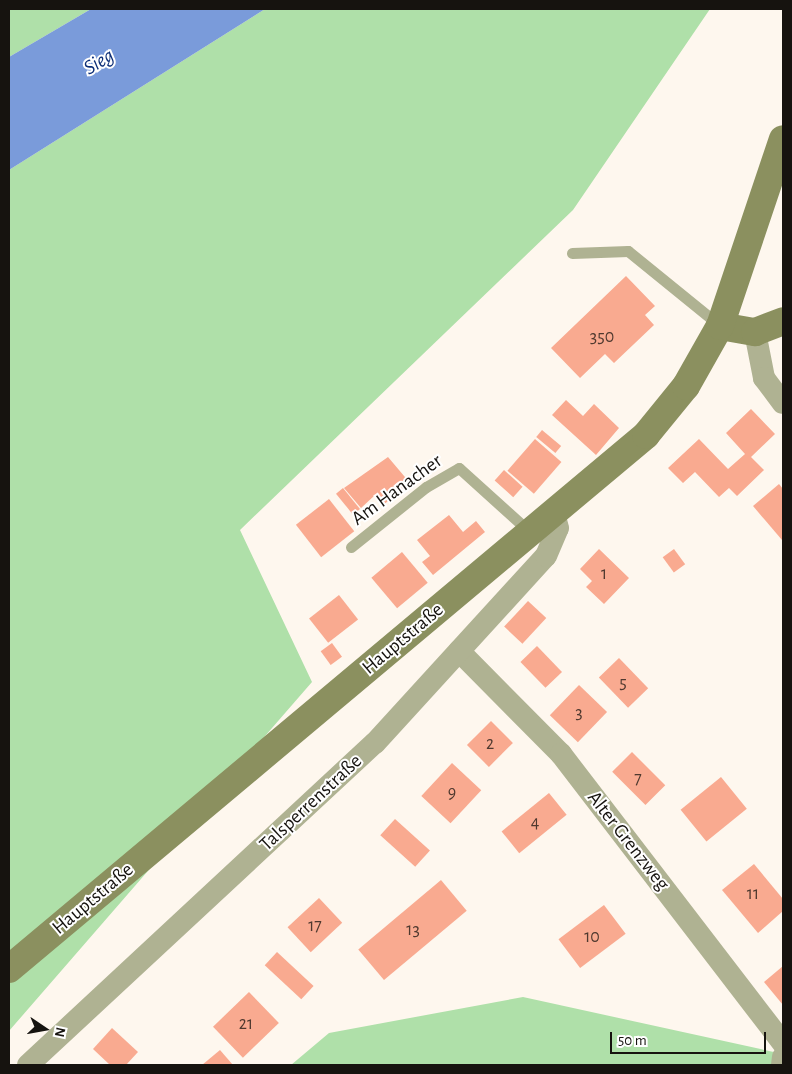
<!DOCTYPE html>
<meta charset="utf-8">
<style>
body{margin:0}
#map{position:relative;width:792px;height:1074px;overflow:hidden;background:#fef7ee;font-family:"Alegreya Sans",sans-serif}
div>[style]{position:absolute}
.green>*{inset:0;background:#afe0a9}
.water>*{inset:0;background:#7a9bda}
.building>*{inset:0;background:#f9aa90;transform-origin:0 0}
.lane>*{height:11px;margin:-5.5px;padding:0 5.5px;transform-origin:5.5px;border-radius:5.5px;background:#afb292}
.street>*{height:22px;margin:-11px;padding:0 11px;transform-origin:11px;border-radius:11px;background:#afb292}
.secondary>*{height:28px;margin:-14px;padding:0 14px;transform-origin:14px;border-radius:14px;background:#8b905f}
span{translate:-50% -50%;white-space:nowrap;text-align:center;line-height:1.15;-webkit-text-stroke:4px #fff;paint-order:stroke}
.number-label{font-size:18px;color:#4f392f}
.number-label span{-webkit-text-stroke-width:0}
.street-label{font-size:20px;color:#16130f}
.water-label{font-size:21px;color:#0b2d76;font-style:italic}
.frame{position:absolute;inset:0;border:10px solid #16130f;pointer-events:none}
.north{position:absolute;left:20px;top:1004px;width:50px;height:50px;-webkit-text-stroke:4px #fff;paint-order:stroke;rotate:102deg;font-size:14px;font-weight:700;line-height:20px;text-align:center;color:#16130f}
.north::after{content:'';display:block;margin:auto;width:18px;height:22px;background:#16130f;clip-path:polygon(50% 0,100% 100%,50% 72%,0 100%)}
.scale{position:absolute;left:610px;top:1032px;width:156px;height:22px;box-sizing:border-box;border:2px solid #16130f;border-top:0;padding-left:6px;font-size:15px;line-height:18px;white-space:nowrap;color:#16130f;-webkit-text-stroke:4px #fff;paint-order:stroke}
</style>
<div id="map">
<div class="green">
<div style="clip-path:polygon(9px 9px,91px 9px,9px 57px)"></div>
<div style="clip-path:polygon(265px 9px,710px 9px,573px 210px,240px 530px,312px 682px,9px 1031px,9px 170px)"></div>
<div style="clip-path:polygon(523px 997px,783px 1054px,783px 1065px,291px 1065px,329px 1033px)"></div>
</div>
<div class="water">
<div style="clip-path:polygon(91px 9px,265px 9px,9px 170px,9px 57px)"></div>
</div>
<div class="building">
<div style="clip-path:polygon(626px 276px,655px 306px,645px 315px,654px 325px,614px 363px,605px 354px,580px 378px,551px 348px)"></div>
<div style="clip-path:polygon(566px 400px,583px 416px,594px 404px,619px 428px,596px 455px,552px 415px)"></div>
<div style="clip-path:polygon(751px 409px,775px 434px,751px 457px,764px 470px,737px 496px,729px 488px,719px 497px,695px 472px,683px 483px,668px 468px,699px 439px,728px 469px,745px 454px,726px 433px)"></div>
<div style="left:542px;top:430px;width:25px;height:9px;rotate:40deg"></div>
<div style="left:535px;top:439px;width:35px;height:42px;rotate:41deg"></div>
<div style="clip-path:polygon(388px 457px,410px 483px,382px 506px,374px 496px,361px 508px,344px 488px)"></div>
<div style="left:504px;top:470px;width:25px;height:14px;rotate:42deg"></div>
<div style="clip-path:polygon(779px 484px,783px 489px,782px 540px,753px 506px)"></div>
<div style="left:343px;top:488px;width:27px;height:9px;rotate:51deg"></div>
<div style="left:329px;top:499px;width:41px;height:42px;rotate:52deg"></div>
<div style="clip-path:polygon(449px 515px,463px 532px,476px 521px,485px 532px,433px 575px,422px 562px,430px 556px,417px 540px)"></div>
<div style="clip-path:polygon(599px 549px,629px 578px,604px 604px,586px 587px,592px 581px,580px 569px)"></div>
<div style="left:674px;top:549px;width:19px;height:14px;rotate:54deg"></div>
<div style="left:402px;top:552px;width:40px;height:40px;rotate:50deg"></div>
<div style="left:339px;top:595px;width:31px;height:38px;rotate:52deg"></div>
<div style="left:528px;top:601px;width:25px;height:35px;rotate:43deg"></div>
<div style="left:332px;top:643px;width:17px;height:14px;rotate:54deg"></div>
<div style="left:537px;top:646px;width:36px;height:23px;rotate:46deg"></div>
<div style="left:619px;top:658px;width:42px;height:28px;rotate:46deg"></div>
<div style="left:579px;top:685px;width:39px;height:42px;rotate:44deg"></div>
<div style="left:491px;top:721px;width:31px;height:34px;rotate:45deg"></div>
<div style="left:632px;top:752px;width:47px;height:28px;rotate:45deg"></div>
<div style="left:452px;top:763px;width:40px;height:45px;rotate:43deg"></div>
<div style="left:721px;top:777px;width:41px;height:52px;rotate:51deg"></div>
<div style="left:549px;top:793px;width:28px;height:61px;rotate:51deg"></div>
<div style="left:395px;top:819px;width:47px;height:22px;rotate:42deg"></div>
<div style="clip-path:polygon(754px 864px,783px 899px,783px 911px,758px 933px,722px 890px)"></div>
<div style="left:441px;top:880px;width:40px;height:108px;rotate:50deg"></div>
<div style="left:319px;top:898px;width:34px;height:43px;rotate:47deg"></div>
<div style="left:604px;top:905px;width:36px;height:57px;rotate:53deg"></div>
<div style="left:277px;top:952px;width:50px;height:18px;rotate:43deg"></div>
<div style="clip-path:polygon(783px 966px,783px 1005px,764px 982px)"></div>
<div style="left:249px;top:992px;width:43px;height:50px;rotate:46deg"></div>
<div style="clip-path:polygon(112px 1028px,138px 1052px,126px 1065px,110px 1065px,93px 1049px)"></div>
<div style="clip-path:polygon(220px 1050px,233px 1065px,202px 1065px)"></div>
</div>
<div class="lane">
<div style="left:572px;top:253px;width:56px;rotate:-2deg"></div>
<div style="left:628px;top:251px;width:117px;rotate:39.1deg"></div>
<div style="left:351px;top:547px;width:96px;rotate:-38.7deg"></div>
<div style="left:426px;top:487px;width:38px;rotate:-30deg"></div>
<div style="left:459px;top:468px;width:97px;rotate:42.1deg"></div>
</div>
<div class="street">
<div style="left:755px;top:332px;width:47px;rotate:78.9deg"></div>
<div style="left:764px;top:378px;width:31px;rotate:53deg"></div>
<div style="left:459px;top:651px;width:145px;rotate:45.3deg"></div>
<div style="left:561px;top:754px;width:364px;rotate:52.5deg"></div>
<div style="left:28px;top:1065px;width:473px;rotate:-42.9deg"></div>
<div style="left:375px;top:743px;width:253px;rotate:-47.6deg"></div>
<div style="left:546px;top:556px;width:30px;rotate:-67deg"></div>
<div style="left:558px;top:528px;width:16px;rotate:-105deg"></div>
<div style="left:782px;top:1065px;width:8px;rotate:-83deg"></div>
</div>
<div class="secondary">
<div style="left:720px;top:326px;width:36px;rotate:10deg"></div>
<div style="left:755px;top:332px;width:30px;rotate:-21deg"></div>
<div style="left:9px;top:969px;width:831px;rotate:-39.97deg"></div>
<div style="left:646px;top:435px;width:63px;rotate:-50.8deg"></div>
<div style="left:686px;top:386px;width:69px;rotate:-60.5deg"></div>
<div style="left:720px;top:326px;width:197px;rotate:-71.4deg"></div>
</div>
<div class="number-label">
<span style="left:602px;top:337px">350</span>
<span style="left:604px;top:574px">1</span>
<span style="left:623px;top:683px">5</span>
<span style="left:579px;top:713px">3</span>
<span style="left:490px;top:744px">2</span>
<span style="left:638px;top:779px">7</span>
<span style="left:452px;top:793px">9</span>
<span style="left:535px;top:823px">4</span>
<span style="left:753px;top:894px">11</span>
<span style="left:315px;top:926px">17</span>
<span style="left:413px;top:930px">13</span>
<span style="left:592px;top:937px">10</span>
<span style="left:246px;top:1024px">21</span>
</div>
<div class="street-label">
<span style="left:397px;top:490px;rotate:-36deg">Am Hanacher</span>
<span style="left:403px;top:639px;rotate:-40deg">Hauptstraße</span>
<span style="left:311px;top:803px;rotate:-43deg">Talsperrenstraße</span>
<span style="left:628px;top:841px;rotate:52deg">Alter Grenzweg</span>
<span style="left:93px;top:899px;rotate:-40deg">Hauptstraße</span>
</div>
<div class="water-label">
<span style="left:99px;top:62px;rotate:-31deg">Sieg</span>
</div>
<div class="frame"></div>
<div class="north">N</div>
<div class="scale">50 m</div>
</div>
